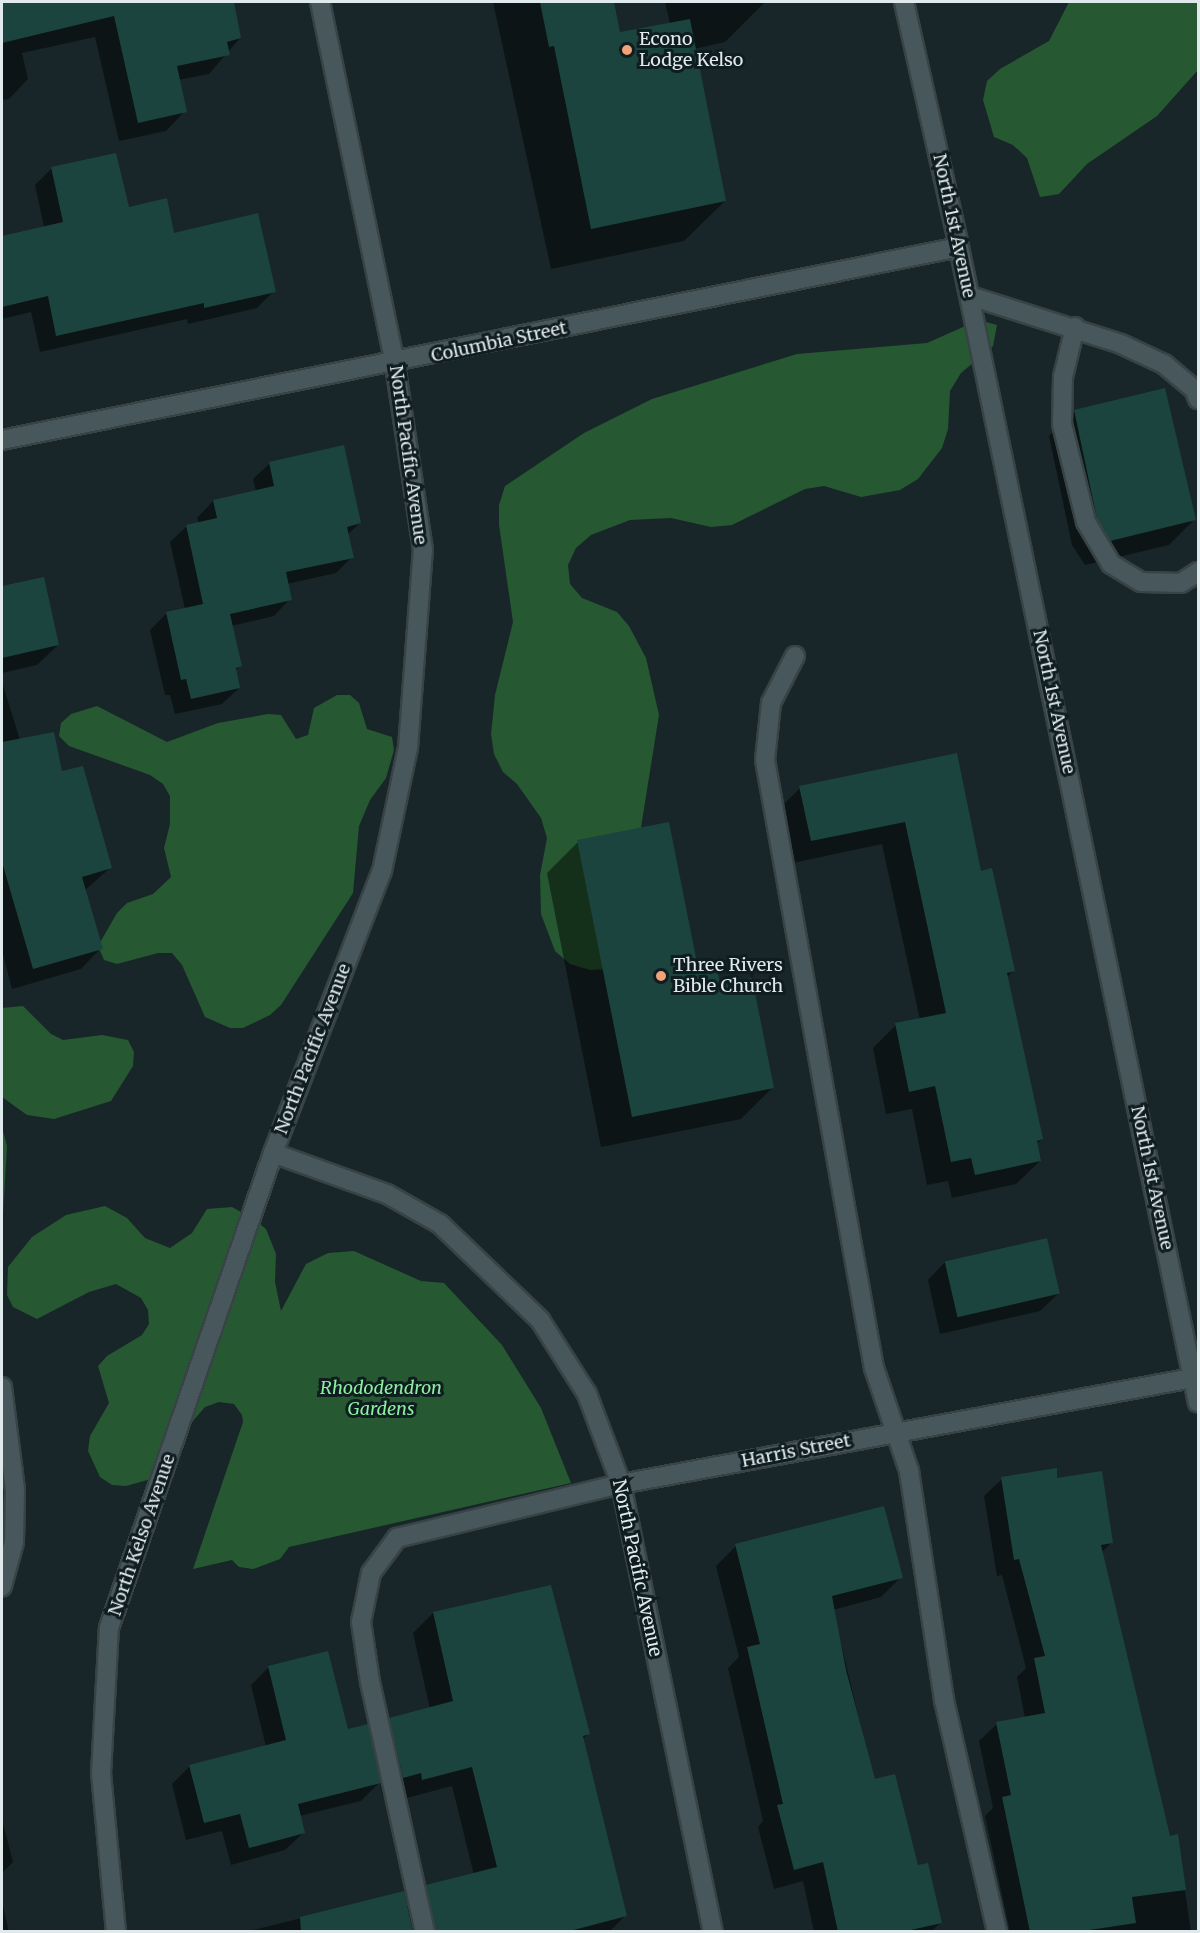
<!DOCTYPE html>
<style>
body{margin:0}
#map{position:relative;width:1200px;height:1933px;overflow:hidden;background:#182629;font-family:Merriweather,serif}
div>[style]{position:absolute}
.green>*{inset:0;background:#265831}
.shadow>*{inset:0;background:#0007}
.building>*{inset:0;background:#1c443e;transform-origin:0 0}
.roads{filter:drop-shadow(2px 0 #384346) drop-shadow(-2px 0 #384346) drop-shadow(0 2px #384346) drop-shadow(0 -2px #384346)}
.minor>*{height:18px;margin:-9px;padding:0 9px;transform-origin:9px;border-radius:9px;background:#48575b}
.dots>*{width:16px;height:16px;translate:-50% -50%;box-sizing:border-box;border:3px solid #0f1c20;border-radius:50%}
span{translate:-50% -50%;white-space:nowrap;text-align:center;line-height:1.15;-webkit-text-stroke:6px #0f1c20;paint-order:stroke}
.poi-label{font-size:18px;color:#e0e9eb}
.left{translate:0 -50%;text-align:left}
.street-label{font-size:18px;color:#e0e9eb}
.park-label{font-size:18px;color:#8cf09f;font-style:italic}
.frame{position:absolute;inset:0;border:3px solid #e0e9eb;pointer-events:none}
</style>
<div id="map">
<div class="green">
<div style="clip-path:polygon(1069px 2px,1198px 2px,1198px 70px,1157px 116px,1087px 164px,1059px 194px,1040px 197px,1027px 158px,1013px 145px,994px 137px,983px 100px,987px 81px,1000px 69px,1049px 41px)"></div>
<div style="clip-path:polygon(979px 320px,997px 325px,993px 346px,961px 373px,950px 391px,948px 429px,942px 448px,918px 479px,900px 490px,861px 497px,824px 486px,805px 489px,732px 525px,711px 527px,671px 518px,630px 520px,591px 535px,576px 548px,568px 565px,570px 584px,582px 598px,617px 612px,629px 626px,646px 658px,659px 715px,635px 865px,611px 969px,590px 970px,570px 964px,555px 951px,541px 914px,540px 875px,547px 838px,541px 818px,517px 784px,503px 772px,494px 754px,491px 734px,495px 695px,513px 622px,499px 525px,499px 505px,505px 486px,584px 433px,652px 399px,797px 354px,927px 343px)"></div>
<div style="clip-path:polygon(337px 695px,350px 695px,359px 703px,367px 729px,392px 737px,394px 750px,386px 778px,370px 800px,359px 826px,353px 893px,281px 1005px,270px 1015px,243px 1028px,230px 1028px,205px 1017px,182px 965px,172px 953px,158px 953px,117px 964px,104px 960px,98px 946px,117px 913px,127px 903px,153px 894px,171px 877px,164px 848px,170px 824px,170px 796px,163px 784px,150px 775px,69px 746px,59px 736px,61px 723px,71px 714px,97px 706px,167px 742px,218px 723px,268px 714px,281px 715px,296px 739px,308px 735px,314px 708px)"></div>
<div style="clip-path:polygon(23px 1006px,51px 1034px,63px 1040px,102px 1035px,128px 1040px,134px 1052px,133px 1066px,111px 1101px,54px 1119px,27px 1115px,2px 1097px,2px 1008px)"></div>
<div style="clip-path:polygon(2px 1127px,7px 1146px,2px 1231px)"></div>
<div style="clip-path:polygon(105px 1206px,127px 1218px,145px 1238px,170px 1248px,192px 1233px,207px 1209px,232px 1207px,255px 1220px,266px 1229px,276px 1254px,275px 1282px,281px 1311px,306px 1264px,328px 1253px,354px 1251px,421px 1281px,444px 1283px,502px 1345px,541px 1408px,571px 1483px,289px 1547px,280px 1559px,253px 1569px,239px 1567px,232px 1560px,193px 1569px,243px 1422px,242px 1415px,234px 1404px,219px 1402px,205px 1407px,186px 1429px,158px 1477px,126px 1486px,112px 1485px,100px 1477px,88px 1451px,90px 1436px,109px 1403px,98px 1366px,107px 1356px,142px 1335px,149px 1324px,148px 1310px,141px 1298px,116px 1284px,89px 1292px,37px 1319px,13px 1307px,7px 1295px,8px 1267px,32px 1237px,66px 1215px)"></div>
</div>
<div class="shadow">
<div style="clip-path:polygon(2px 2px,232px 2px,240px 38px,209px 74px,178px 80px,185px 111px,166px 131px,119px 141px,95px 37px,22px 53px,28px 79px,9px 99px,2px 100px)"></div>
<div style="clip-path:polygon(493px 2px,612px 2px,619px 34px,670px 24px,665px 2px,765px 2px,725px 42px,694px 49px,725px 201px,684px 241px,551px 269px)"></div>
<div style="clip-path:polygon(52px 168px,127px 209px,274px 291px,257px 308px,188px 324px,187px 319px,40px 352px,31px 312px,2px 319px,2px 237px,44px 227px,35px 185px)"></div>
<div style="clip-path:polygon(1074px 411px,1194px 520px,1169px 545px,1085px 565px,1072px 545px,1049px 436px)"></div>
<div style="clip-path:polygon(270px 463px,360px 523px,347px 535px,352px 557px,336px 573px,287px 584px,290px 599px,274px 616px,231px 626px,240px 666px,235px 671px,239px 688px,222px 704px,175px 714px,170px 695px,165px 695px,150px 630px,166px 614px,185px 609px,170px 542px,187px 526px,199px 523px,197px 518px,213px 501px,256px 492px,253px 479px)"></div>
<div style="clip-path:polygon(43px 578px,58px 645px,37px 665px,2px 673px,2px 587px)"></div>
<div style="clip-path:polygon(2px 682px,20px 740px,61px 772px,110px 868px,85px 890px,101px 948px,81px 969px,12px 989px,2px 951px)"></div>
<div style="clip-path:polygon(956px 754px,980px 873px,1013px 971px,1006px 978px,1042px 1139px,1036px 1144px,1040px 1161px,1016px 1184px,952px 1198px,948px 1181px,927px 1185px,912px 1109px,886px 1114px,873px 1048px,896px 1025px,920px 1020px,882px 844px,788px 864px,777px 811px,800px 788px)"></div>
<div style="clip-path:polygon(578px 842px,697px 969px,719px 985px,772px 1088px,741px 1119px,601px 1147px,547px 873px)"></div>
<div style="clip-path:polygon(945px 1262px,1058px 1294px,1040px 1311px,940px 1334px,928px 1280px)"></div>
<div style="clip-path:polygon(1002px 1479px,1056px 1480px,1112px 1542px,1101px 1553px,1168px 1837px,1177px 1836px,1191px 1932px,1010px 1932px,985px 1816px,993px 1808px,979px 1741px,997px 1724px,1025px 1718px,1017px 1677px,1026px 1668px,1002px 1575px,997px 1576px,984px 1496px)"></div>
<div style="clip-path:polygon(736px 1546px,901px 1577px,881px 1597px,833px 1610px,874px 1781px,917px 1867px,940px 1923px,931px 1932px,814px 1932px,803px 1881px,774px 1889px,758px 1827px,763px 1821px,728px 1668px,739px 1657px,716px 1566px)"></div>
<div style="clip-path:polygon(433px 1613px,589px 1733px,583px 1739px,626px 1915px,609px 1932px,245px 1932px,403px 1893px,407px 1907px,427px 1887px,474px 1875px,452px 1786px,403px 1799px,401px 1793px,383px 1797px,380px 1782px,361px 1801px,299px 1816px,303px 1833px,285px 1850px,231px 1865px,222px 1831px,186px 1840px,172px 1784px,190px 1766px,266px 1747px,251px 1685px,269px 1667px,347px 1731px,370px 1740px,390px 1719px,430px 1709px,413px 1633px)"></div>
<div style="clip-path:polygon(2px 1819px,13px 1862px,2px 1873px)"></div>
<div style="clip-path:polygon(2px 1902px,9px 1932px,2px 1932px)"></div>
</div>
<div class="building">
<div style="clip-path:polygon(2px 2px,234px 2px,241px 38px,227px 42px,230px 55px,177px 66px,187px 112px,138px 123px,114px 16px,2px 43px)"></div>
<div style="clip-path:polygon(540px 2px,614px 2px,620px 32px,690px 19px,726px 201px,591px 229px,554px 46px,549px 47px)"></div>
<div style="clip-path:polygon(116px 153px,129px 207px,167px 198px,174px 233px,258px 213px,276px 292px,204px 308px,204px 303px,56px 336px,48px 296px,2px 307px,2px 236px,63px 222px,51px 167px)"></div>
<div style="clip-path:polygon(1165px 388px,1196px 520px,1110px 541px,1097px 519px,1074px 410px)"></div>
<div style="clip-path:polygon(344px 445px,361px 523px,347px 527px,354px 558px,286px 572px,292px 600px,230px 614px,242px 666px,236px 668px,240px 688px,191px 699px,186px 679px,181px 680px,166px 612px,203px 604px,186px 525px,217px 518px,213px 500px,274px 486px,269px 462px)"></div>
<div style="clip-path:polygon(44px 577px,59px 645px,2px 658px,2px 586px)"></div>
<div style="clip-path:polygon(54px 732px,62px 771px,83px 766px,112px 868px,82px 877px,103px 949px,33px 969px,2px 862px,2px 742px)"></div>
<div style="clip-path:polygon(957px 753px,981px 871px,992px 868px,1015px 971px,1007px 973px,1043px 1139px,1037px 1141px,1041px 1161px,975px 1175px,971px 1158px,951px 1162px,935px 1086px,909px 1092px,895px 1023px,946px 1013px,905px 822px,811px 841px,799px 786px)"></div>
<div style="clip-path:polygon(669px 822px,698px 968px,716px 964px,720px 983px,752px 978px,774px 1088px,632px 1117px,577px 840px)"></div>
<div style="left:1047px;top:1238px;width:57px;height:105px;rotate:77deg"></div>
<div style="clip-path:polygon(1057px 1468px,1057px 1478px,1102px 1471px,1113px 1543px,1101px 1545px,1170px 1836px,1178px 1834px,1186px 1890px,1132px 1897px,1136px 1923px,1076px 1932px,1030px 1932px,1002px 1797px,1011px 1795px,996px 1722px,1045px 1713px,1034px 1658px,1045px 1656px,1019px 1559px,1014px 1560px,1001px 1477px)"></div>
<div style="clip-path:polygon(884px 1506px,903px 1578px,832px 1596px,846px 1670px,875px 1779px,895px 1774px,918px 1865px,928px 1863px,942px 1923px,902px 1932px,838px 1932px,823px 1862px,794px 1870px,777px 1805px,783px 1804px,747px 1647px,760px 1644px,735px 1544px)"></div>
<div style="clip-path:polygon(551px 1585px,590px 1734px,583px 1736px,627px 1916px,566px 1932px,436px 1932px,426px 1885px,497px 1867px,472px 1767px,422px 1780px,421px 1773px,403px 1778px,389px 1718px,453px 1701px,433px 1612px)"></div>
<div style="clip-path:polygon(328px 1651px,348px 1729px,368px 1724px,381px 1783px,298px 1804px,305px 1833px,249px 1848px,240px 1814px,204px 1823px,189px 1765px,286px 1740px,268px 1666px)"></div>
<div style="clip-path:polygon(404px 1891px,413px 1932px,301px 1932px,300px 1917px)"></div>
</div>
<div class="roads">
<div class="minor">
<div style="left:904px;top:2px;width:251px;rotate:77.3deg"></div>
<div style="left:959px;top:247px;width:1180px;rotate:78.32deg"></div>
<div style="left:970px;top:296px;width:158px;rotate:17.6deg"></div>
<div style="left:1121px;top:344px;width:47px;rotate:24.9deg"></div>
<div style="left:1164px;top:364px;width:39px;rotate:40deg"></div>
<div style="left:1194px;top:389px;width:11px;rotate:68deg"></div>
<div style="left:1075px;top:327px;width:51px;rotate:103.5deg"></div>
<div style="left:1063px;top:377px;width:47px;rotate:91.2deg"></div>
<div style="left:1062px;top:424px;width:101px;rotate:76.2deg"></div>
<div style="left:1086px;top:522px;width:49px;rotate:59.2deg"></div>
<div style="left:1111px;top:564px;width:35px;rotate:31deg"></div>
<div style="left:1141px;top:582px;width:40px;rotate:1.4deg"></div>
<div style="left:1181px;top:583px;width:20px;rotate:-33deg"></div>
<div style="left:2px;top:440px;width:976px;rotate:-11.4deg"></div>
<div style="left:795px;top:656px;width:53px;rotate:117.1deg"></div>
<div style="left:771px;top:703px;width:57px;rotate:96deg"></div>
<div style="left:765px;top:760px;width:618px;rotate:79.84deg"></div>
<div style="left:874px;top:1368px;width:109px;rotate:71.2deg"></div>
<div style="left:909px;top:1471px;width:232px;rotate:81.3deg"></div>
<div style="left:944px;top:1700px;width:238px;rotate:77.1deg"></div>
<div style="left:273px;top:1153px;width:121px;rotate:19.8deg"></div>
<div style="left:387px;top:1194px;width:61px;rotate:29.5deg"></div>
<div style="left:440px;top:1224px;width:139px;rotate:43.8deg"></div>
<div style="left:540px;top:1320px;width:88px;rotate:57.6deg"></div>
<div style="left:587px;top:1394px;width:96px;rotate:69.3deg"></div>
<div style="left:621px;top:1484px;width:457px;rotate:78.4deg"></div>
<div style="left:2px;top:1387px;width:104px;rotate:82.8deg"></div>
<div style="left:15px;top:1490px;width:52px;rotate:91.1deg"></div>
<div style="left:14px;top:1542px;width:46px;rotate:105.3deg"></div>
<div style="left:116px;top:1932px;width:159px;rotate:-95.4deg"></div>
<div style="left:101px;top:1774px;width:146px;rotate:-86.9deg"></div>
<div style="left:109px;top:1628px;width:503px;rotate:-70.95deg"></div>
<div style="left:273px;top:1153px;width:302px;rotate:-68.9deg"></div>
<div style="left:382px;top:871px;width:126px;rotate:-78.1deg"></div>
<div style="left:408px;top:748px;width:199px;rotate:-85.7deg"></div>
<div style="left:423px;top:550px;width:188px;rotate:-98.6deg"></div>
<div style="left:395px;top:364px;width:370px;rotate:-101.7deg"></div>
<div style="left:425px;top:1932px;width:256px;rotate:-102.4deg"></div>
<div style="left:370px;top:1682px;width:61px;rotate:-98.5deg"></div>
<div style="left:361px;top:1622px;width:50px;rotate:-78.5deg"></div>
<div style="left:371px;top:1573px;width:44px;rotate:-53.4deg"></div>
<div style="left:397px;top:1538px;width:230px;rotate:-13.6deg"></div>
<div style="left:621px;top:1484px;width:587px;rotate:-10.51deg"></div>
</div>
</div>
<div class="dots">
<div style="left:627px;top:50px;background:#f0a279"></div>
<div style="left:661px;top:976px;background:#f0a279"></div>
</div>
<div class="poi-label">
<span class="left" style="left:639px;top:50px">Econo<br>Lodge Kelso</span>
<span class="left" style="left:673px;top:976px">Three Rivers<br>Bible Church</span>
</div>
<div class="street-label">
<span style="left:954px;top:226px;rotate:78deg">North 1st Avenue</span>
<span style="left:499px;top:342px;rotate:-12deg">Columbia Street</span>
<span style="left:408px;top:455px;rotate:82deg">North Pacific Avenue</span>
<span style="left:1054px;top:702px;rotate:78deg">North 1st Avenue</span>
<span style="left:313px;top:1049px;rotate:-69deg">North Pacific Avenue</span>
<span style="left:1152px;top:1178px;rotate:78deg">North 1st Avenue</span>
<span style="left:796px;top:1451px;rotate:-11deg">Harris Street</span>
<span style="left:142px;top:1535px;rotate:-71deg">North Kelso Avenue</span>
<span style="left:637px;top:1568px;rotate:78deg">North Pacific Avenue</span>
</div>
<div class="park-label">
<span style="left:381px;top:1399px">Rhododendron<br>Gardens</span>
</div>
<div class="frame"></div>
</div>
